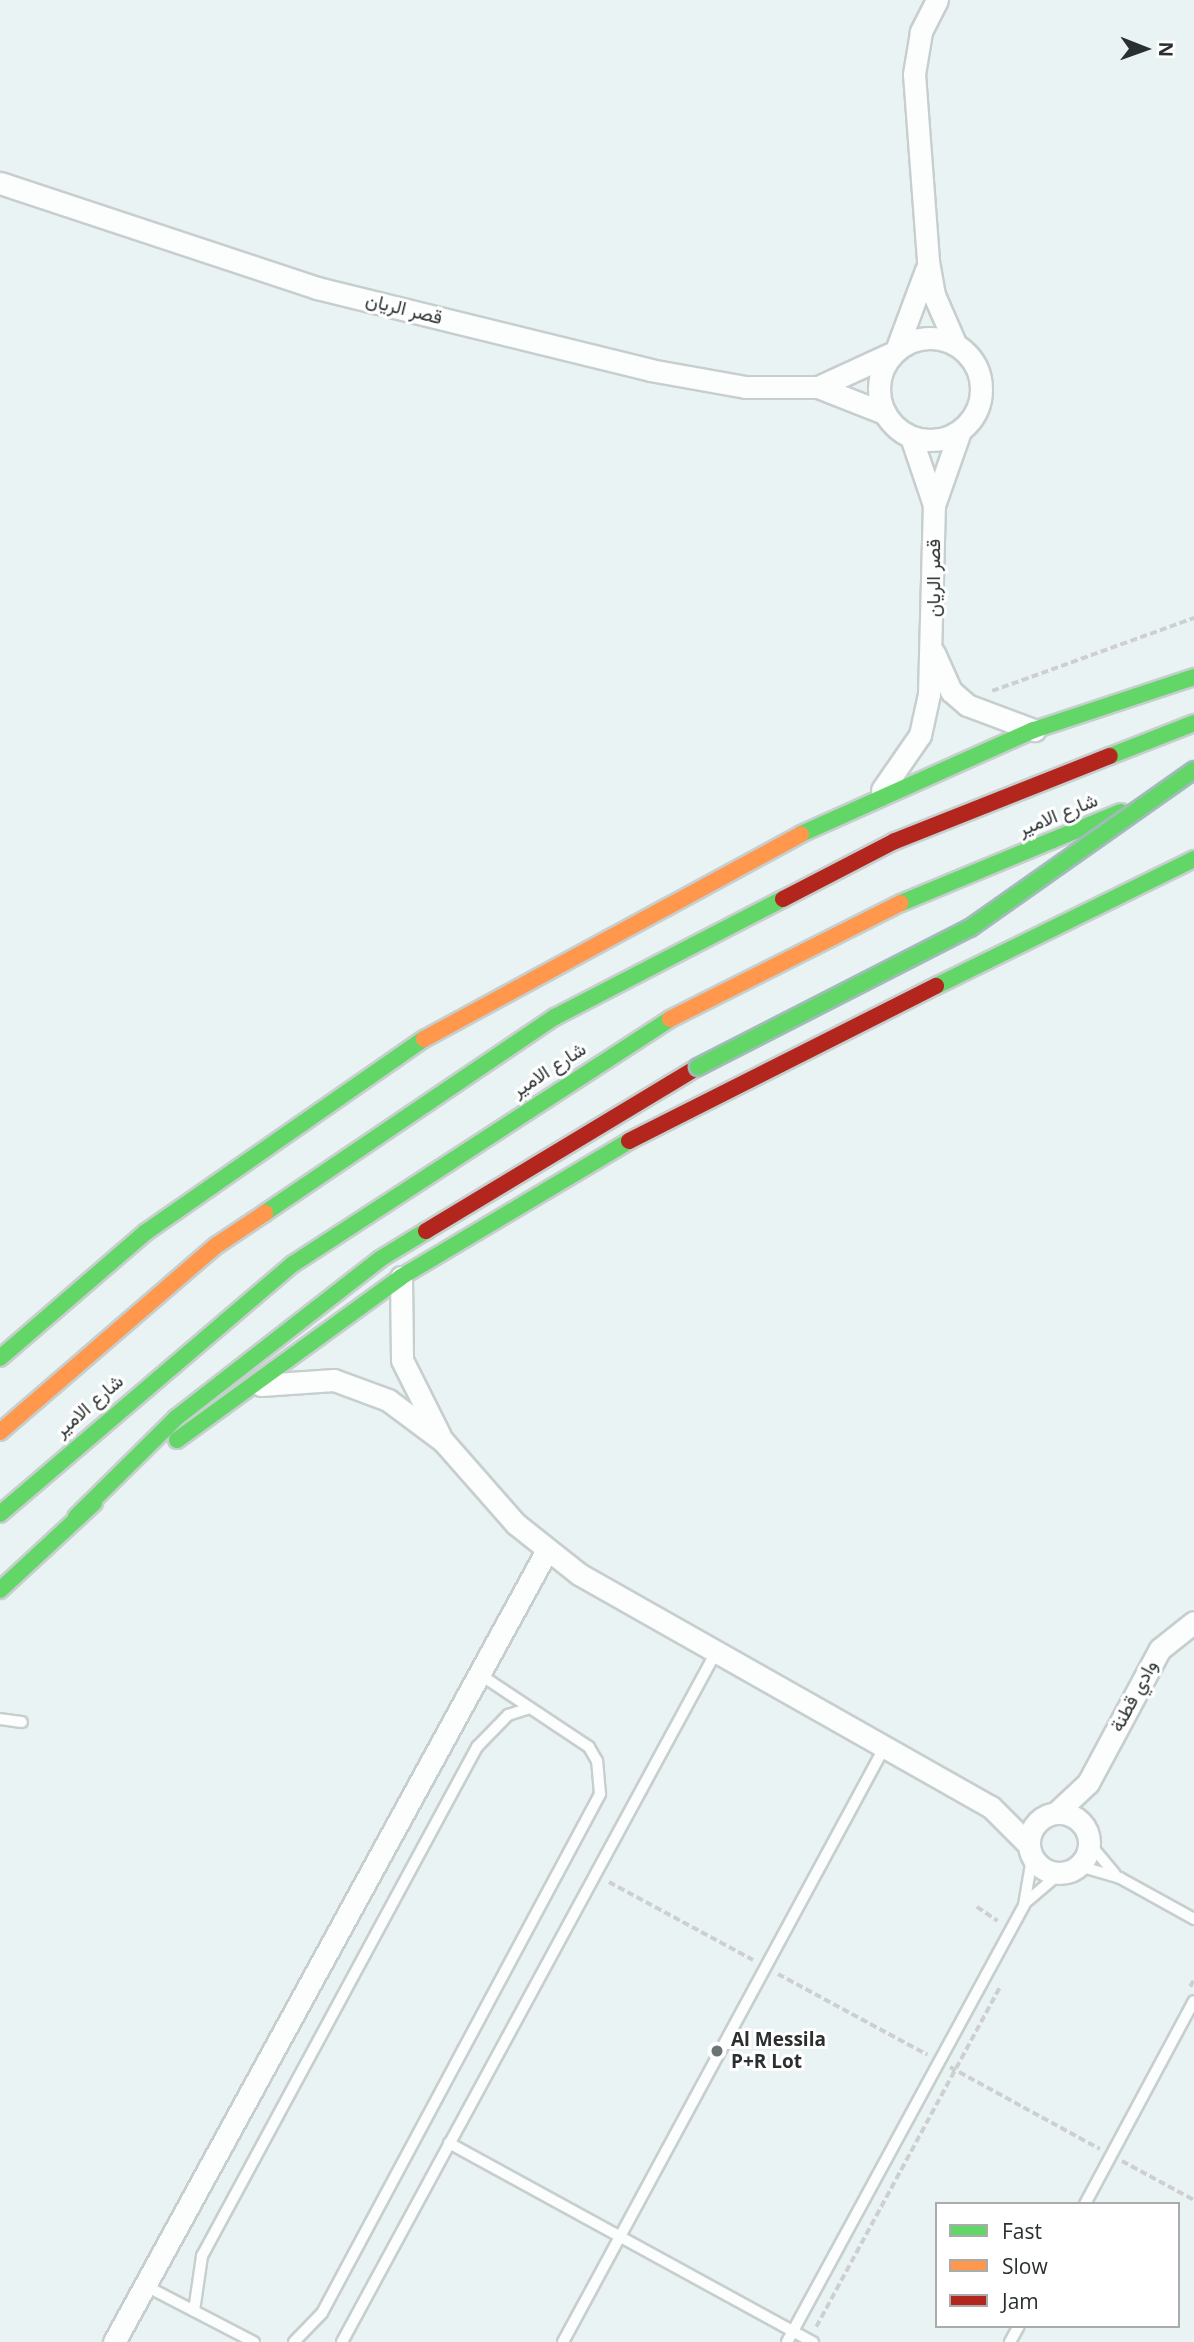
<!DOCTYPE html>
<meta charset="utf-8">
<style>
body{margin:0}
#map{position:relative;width:1194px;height:2342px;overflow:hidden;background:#eaf3f3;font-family:"Open Sans",Vazirmatn,sans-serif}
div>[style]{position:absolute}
.path>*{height:3.5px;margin-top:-1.75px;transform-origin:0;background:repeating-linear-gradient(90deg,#ced0d0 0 7px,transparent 0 10.5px)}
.roads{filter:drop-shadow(2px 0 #c7cece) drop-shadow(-2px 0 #c7cece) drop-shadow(0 2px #c7cece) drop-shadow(0 -2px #c7cece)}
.lane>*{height:10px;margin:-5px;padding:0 5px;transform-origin:5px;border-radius:5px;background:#fcfdfd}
.street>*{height:21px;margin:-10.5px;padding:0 10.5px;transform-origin:10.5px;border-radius:10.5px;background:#fcfdfd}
.street>.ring{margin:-10.5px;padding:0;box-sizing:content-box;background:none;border:21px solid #fcfdfd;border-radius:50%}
.fast>*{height:16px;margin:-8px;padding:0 8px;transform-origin:8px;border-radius:8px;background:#63d668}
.slow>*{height:16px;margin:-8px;padding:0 8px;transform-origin:8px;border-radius:8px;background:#ff974d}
.jam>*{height:16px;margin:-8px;padding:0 8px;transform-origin:8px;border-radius:8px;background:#b3261e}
.bridges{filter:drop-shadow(2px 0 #a3babb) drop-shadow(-2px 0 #a3babb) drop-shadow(0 2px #a3babb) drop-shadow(0 -2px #a3babb)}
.fast-bridge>*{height:16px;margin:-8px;padding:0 8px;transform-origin:8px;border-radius:8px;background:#63d668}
.dots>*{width:19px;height:19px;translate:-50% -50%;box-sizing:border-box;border:4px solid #fff;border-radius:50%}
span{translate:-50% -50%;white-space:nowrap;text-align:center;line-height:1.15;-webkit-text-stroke:6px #fff;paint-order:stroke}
.street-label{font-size:19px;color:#2a3030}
.poi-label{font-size:19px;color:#2a3030;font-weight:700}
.left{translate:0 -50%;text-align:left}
.legend{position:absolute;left:935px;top:2202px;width:245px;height:126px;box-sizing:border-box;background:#fff;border:2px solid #aaacac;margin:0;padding:9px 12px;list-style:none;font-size:21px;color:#2a3030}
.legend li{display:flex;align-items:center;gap:14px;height:35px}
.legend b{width:35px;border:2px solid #aaacac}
.north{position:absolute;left:1110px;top:14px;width:70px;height:70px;-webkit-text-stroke:5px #fff;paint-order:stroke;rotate:91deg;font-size:19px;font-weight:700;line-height:28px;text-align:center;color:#2a3030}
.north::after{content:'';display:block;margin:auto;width:24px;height:32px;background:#2a3030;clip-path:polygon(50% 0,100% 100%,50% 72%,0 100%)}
</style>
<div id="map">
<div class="path">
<div style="left:992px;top:691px;width:215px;rotate:-19.9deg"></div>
<div style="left:609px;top:1882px;width:164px;rotate:28.4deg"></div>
<div style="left:977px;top:1907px;width:25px;rotate:34deg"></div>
<div style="left:778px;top:1974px;width:170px;rotate:28.4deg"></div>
<div style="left:1190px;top:1987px;width:9px;rotate:-63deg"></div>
<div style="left:950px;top:2067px;width:171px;rotate:28.7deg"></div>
<div style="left:1122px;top:2161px;width:82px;rotate:28.4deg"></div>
<div style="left:816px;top:2327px;width:387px;rotate:-61.6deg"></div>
</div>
<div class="roads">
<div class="lane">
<div style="left:0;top:1719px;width:22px;rotate:8deg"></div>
<div style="left:1089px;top:1843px;width:40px;rotate:50deg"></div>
<div style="left:1079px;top:1866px;width:43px;rotate:16.3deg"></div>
<div style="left:1120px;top:1878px;width:85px;rotate:29deg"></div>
<div style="left:1025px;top:1903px;width:45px;rotate:-40.5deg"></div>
<div style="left:449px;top:2143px;width:415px;rotate:28.7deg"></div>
<div style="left:1085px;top:2204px;width:230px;rotate:-61.8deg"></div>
<div style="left:144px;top:2285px;width:124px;rotate:27.4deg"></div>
<div style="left:194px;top:2311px;width:56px;rotate:-81.7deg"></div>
<div style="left:202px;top:2256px;width:579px;rotate:-61.62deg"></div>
<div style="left:477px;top:1747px;width:45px;rotate:-45.9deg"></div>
<div style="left:508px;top:1715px;width:23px;rotate:-18deg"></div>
<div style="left:294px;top:2342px;width:40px;rotate:-46deg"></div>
<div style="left:322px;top:2313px;width:589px;rotate:-61.82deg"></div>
<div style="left:600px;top:1794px;width:33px;rotate:-95deg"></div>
<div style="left:597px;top:1761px;width:16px;rotate:-120deg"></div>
<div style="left:589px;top:1747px;width:132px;rotate:-146.4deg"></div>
<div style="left:342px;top:2342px;width:783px;rotate:-61.54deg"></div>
<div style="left:563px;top:2342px;width:675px;rotate:-61.61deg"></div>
<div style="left:787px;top:2342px;width:497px;rotate:-61.5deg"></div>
<div style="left:1024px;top:1905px;width:48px;rotate:-80.3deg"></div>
<div style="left:1010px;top:2342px;width:18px;rotate:-61deg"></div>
</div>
<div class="street">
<div style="left:937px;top:0;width:36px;rotate:117deg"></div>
<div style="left:921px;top:32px;width:43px;rotate:99.5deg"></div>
<div style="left:914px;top:74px;width:188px;rotate:85.7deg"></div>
<div style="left:928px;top:261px;width:35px;rotate:80deg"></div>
<div style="left:934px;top:295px;width:52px;rotate:66.4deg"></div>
<div style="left:0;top:183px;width:334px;rotate:18.3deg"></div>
<div style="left:317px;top:288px;width:343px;rotate:13.8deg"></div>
<div style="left:650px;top:370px;width:97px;rotate:10.1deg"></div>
<div style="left:745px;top:387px;width:73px"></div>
<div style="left:818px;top:387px;width:79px;rotate:-24.6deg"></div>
<div class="ring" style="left:879px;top:338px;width:81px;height:81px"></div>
<div style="left:897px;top:348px;width:83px;rotate:-69.6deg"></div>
<div style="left:818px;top:387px;width:71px;rotate:21.5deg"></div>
<div style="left:911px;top:437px;width:72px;rotate:71.3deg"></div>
<div style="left:934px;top:653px;width:42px;rotate:65.9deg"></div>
<div style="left:951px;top:691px;width:21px;rotate:41deg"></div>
<div style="left:967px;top:705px;width:72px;rotate:20.5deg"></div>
<div style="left:882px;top:790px;width:67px;rotate:-55.4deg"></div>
<div style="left:920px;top:735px;width:42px;rotate:-77.6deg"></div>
<div style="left:929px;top:694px;width:189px;rotate:-88.5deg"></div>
<div style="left:934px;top:505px;width:78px;rotate:-70.6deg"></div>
<div style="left:401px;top:1277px;width:83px;rotate:89.3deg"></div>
<div style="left:402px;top:1360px;width:85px;rotate:63.4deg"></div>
<div style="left:261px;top:1385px;width:73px;rotate:-3.9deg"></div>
<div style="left:334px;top:1380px;width:58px;rotate:20.3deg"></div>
<div style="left:388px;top:1400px;width:69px;rotate:36.7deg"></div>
<div style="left:443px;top:1441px;width:111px;rotate:48.7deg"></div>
<div style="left:516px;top:1524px;width:80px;rotate:38.4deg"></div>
<div style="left:579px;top:1574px;width:473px;rotate:29.5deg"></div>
<div style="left:991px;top:1807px;width:52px;rotate:45deg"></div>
<div class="ring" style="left:1029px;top:1813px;width:39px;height:39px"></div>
<div style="left:1056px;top:1813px;width:44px;rotate:-43.2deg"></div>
<div style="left:1088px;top:1783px;width:152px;rotate:-61.8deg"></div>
<div style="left:1160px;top:1649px;width:43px;rotate:-38.5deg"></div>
<div style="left:114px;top:2342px;width:903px;rotate:-61.33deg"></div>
</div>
<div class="fast">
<div style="left:1110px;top:756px;width:90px;rotate:-21.4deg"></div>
<div style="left:801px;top:834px;width:255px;rotate:-24.1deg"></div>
<div style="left:1034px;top:730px;width:169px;rotate:-18.3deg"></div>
<div style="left:901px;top:903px;width:238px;rotate:-22.5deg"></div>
<div style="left:936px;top:986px;width:288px;rotate:-26.2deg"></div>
<div style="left:265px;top:1213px;width:350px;rotate:-34.1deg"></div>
<div style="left:555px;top:1017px;width:257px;rotate:-27.4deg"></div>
<div style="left:0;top:1358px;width:193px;rotate:-40.8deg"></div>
<div style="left:146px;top:1232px;width:338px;rotate:-34.8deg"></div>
<div style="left:177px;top:1440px;width:277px;rotate:-36deg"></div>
<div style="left:401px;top:1277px;width:265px;rotate:-30.8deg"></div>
<div style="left:0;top:1514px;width:385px;rotate:-40.5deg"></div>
<div style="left:293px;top:1264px;width:450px;rotate:-33deg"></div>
<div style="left:76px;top:1517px;width:141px;rotate:-44.7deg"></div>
<div style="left:176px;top:1418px;width:259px;rotate:-37.9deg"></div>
<div style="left:380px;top:1259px;width:54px;rotate:-31.3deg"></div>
<div style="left:0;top:1590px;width:128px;rotate:-42.8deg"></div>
</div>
<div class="slow">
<div style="left:670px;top:1019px;width:258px;rotate:-26.7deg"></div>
<div style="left:424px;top:1039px;width:429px;rotate:-28.5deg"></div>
<div style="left:0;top:1432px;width:286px;rotate:-40.8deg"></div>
<div style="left:217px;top:1245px;width:58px;rotate:-33.7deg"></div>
</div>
<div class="jam">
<div style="left:783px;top:899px;width:126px;rotate:-27.4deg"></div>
<div style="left:895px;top:841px;width:231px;rotate:-21.6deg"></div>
<div style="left:629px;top:1141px;width:344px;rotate:-26.8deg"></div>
<div style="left:426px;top:1231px;width:318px;rotate:-31.1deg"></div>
</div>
</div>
<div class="bridges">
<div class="fast-bridge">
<div style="left:698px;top:1067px;width:305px;rotate:-27.1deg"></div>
<div style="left:970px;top:928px;width:274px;rotate:-35.2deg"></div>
</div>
</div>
<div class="dots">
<div style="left:717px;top:2051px;background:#6d7474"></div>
</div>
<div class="street-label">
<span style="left:404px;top:309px;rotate:14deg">قصر الريان</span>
<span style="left:934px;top:578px;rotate:-90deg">قصر الريان</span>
<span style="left:1058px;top:815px;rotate:-22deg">شارع الامير</span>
<span style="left:549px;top:1070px;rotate:-33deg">شارع الامير</span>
<span style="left:89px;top:1406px;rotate:-41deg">شارع الامير</span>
<span style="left:1134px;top:1696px;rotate:-62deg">وادي قطنة</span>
</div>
<div class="poi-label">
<span class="left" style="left:731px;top:2051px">Al Messila<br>P+R Lot</span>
</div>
<ul class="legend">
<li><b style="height:9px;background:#63d668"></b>Fast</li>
<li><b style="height:9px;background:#ff974d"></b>Slow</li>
<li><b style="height:9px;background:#b3261e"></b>Jam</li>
</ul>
<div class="north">N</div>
</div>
